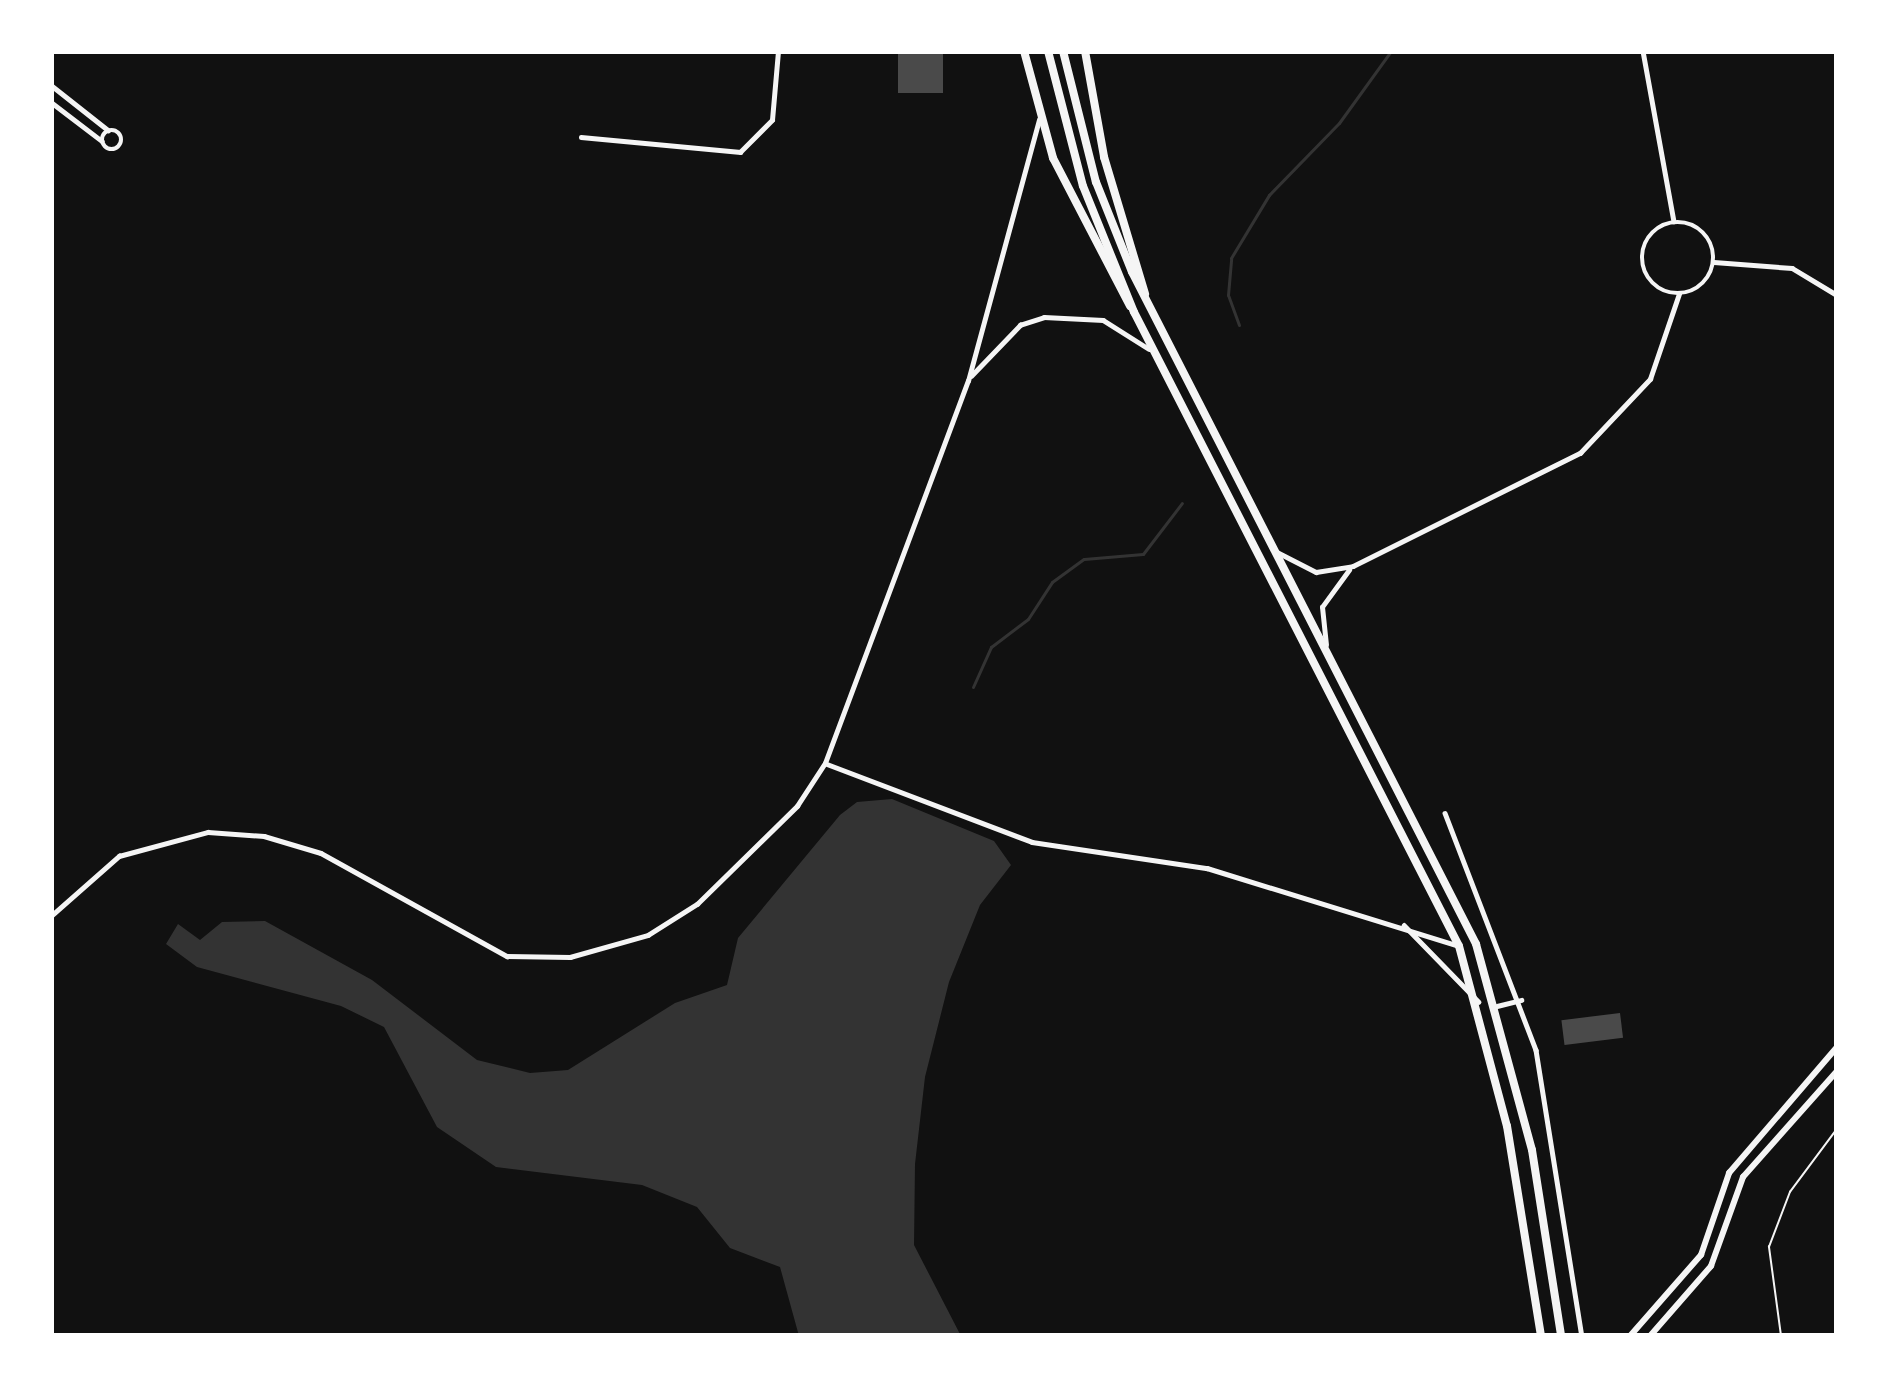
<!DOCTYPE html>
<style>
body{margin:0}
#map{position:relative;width:1888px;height:1387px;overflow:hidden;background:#111;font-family:Poppins,sans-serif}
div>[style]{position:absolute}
.water>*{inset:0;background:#333}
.stream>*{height:3px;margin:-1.5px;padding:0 1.5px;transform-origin:1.5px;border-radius:1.5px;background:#333}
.building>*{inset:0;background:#4a4a4a;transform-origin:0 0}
.path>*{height:1.5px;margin:-0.75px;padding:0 0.75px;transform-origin:0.75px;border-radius:0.75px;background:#f5f5f5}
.minor>*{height:4.5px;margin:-2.25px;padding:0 2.25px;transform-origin:2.25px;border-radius:2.25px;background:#f5f5f5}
.minor>.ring{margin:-2.25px;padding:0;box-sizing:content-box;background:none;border:4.5px solid #f5f5f5;border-radius:50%}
.tertiary>*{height:6px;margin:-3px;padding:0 3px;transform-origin:3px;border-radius:3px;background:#f5f5f5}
.primary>*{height:8px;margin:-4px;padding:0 4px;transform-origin:4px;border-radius:4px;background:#f5f5f5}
.trunk>*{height:8px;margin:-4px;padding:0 4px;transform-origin:4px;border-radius:4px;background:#f5f5f5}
span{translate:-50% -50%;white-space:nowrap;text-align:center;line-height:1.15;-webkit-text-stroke:10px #fff;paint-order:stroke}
.frame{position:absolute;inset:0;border:54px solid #fff;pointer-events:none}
</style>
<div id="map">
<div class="water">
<div style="clip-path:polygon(892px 799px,994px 841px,1011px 865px,980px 905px,949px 982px,925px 1077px,915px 1164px,914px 1245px,961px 1336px,799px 1336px,780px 1267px,730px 1248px,697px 1207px,642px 1185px,496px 1167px,437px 1127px,384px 1027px,341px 1006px,197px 967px,166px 944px,178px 924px,200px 940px,222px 922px,265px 921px,372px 980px,477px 1060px,530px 1073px,568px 1070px,675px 1003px,727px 985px,738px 938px,840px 815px,857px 802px)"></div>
</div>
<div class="stream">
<div style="left:1239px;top:325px;width:32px;rotate:-110deg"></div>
<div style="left:1228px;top:295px;width:37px;rotate:-85deg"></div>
<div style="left:1231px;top:258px;width:74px;rotate:-58.9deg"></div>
<div style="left:1269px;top:195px;width:100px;rotate:-45.8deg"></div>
<div style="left:1339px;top:123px;width:89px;rotate:-54.2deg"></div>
<div style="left:973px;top:687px;width:44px;rotate:-65.8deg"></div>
<div style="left:991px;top:647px;width:46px;rotate:-37.1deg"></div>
<div style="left:1028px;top:619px;width:44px;rotate:-57deg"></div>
<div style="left:1052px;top:582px;width:39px;rotate:-36deg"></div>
<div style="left:1084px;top:559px;width:59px;rotate:-4.8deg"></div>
<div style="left:1143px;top:554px;width:64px;rotate:-52.6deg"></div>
</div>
<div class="building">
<div style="left:898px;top:51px;width:45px;height:42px"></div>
<div style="left:1620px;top:1013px;width:25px;height:59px;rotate:83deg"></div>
</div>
<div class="path">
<div style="left:1781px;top:1336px;width:90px;rotate:-97.7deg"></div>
<div style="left:1769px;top:1247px;width:59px;rotate:-69.1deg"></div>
<div style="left:1790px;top:1192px;width:79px;rotate:-53.3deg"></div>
</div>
<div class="minor">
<div style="left:1643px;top:51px;width:173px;rotate:79.7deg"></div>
<div style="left:51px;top:85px;width:73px;rotate:38.3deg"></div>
<div style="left:51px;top:102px;width:64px;rotate:37.4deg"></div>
<div class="ring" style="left:102px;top:130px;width:15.5px;height:15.5px"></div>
<div style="left:581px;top:137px;width:160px;rotate:5.4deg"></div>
<div style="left:740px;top:152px;width:45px;rotate:-45deg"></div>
<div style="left:772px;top:120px;width:69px;rotate:-85deg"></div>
<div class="ring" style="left:1642px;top:222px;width:67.5px;height:67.5px"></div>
<div style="left:1714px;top:262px;width:78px;rotate:4.4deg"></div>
<div style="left:1792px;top:268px;width:52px;rotate:31deg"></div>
<div style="left:971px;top:376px;width:71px;rotate:-46.1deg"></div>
<div style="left:1020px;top:325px;width:25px;rotate:-18deg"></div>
<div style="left:1044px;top:317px;width:59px;rotate:2.9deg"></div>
<div style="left:1103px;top:320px;width:54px;rotate:32.2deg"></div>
<div style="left:1277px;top:552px;width:44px;rotate:27.1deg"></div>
<div style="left:1316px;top:572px;width:37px;rotate:-9deg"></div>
<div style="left:1353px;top:566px;width:254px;rotate:-26.5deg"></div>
<div style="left:1580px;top:453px;width:102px;rotate:-46.6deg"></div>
<div style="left:1650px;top:379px;width:90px;rotate:-71.2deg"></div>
<div style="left:1326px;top:645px;width:38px;rotate:-96deg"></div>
<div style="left:1322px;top:607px;width:46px;rotate:-53.9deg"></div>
<div style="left:827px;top:764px;width:219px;rotate:20.8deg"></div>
<div style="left:1032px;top:842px;width:177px;rotate:8.5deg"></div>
<div style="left:1207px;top:868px;width:264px;rotate:17.2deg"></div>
<div style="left:1445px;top:813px;width:254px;rotate:69deg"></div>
<div style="left:1536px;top:1050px;width:290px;rotate:80.9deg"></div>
<div style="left:51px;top:916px;width:91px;rotate:-41.4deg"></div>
<div style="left:119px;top:856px;width:92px;rotate:-15.1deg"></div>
<div style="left:208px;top:832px;width:56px;rotate:4.1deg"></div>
<div style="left:264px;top:836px;width:59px;rotate:16.6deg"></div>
<div style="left:321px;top:853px;width:213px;rotate:29deg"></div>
<div style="left:507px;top:956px;width:63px;rotate:0.9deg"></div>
<div style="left:570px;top:957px;width:81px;rotate:-15.8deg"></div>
<div style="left:648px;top:935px;width:58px;rotate:-32.3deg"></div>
<div style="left:697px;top:904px;width:140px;rotate:-44.4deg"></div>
<div style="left:797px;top:806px;width:51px;rotate:-56.9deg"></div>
<div style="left:825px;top:763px;width:408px;rotate:-69.5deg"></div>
<div style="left:968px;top:381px;width:271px;rotate:-74.8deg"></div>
<div style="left:1404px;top:925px;width:107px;rotate:45.8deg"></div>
<div style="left:1497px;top:1006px;width:25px;rotate:-14deg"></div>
</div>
<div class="tertiary">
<div style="left:1630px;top:1336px;width:108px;rotate:-48.8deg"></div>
<div style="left:1701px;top:1255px;width:87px;rotate:-71.1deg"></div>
<div style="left:1729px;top:1173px;width:166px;rotate:-49.4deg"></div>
<div style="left:1650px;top:1336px;width:93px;rotate:-48.9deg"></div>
<div style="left:1711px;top:1266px;width:95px;rotate:-70.2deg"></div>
<div style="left:1743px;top:1177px;width:142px;rotate:-48.4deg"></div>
</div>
<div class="primary">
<div style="left:1024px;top:51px;width:111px;rotate:74.8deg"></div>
<div style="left:1053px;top:158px;width:167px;rotate:62.5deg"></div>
<div style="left:1085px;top:51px;width:108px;rotate:79.8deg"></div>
<div style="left:1104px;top:157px;width:143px;rotate:73.3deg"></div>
</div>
<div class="trunk">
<div style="left:1048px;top:51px;width:139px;rotate:75.5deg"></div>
<div style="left:1083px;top:186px;width:136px;rotate:68deg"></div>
<div style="left:1134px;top:312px;width:712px;rotate:62.86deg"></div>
<div style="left:1459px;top:946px;width:186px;rotate:75.1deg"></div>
<div style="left:1507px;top:1126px;width:213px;rotate:80.8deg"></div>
<div style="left:1063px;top:51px;width:135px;rotate:75.9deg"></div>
<div style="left:1096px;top:182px;width:97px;rotate:68.2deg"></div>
<div style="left:1132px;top:272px;width:755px;rotate:62.89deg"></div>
<div style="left:1476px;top:944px;width:213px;rotate:74.8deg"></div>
<div style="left:1532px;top:1150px;width:188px;rotate:81.1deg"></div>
</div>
<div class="frame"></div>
</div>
